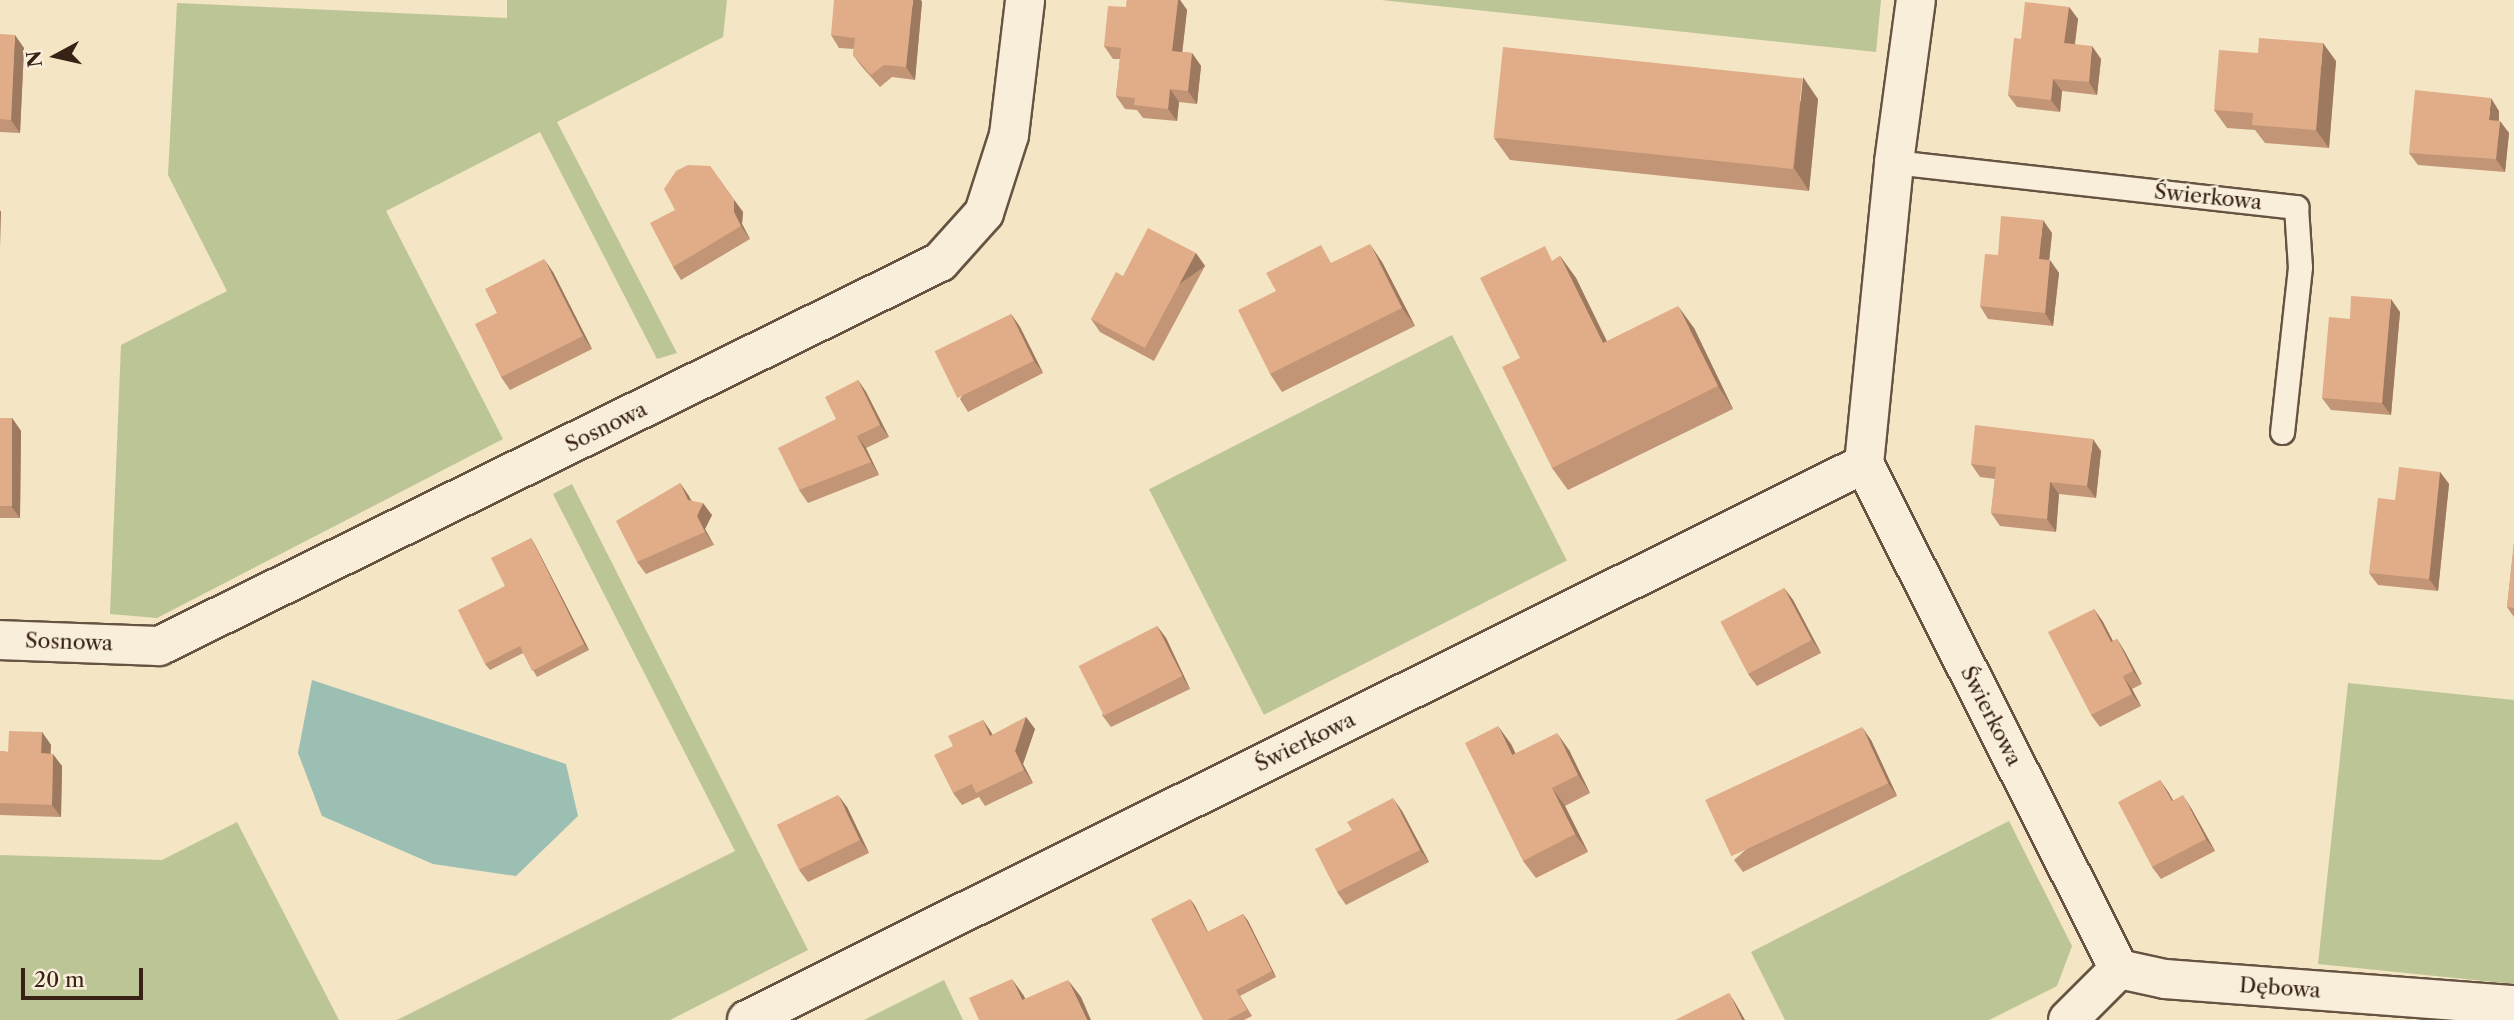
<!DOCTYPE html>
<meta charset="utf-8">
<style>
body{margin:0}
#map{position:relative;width:2514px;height:1020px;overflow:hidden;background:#f4e5c5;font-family:"Libre Caslon Text",serif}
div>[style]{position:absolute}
.green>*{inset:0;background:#bbc595;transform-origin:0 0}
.water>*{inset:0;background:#9cbfb4}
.roads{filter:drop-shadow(2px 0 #675342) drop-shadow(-2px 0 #675342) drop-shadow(0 2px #675342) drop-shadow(0 -2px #675342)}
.service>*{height:23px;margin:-11.5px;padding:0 11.5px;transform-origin:11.5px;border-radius:11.5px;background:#f8eed9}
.minor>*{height:38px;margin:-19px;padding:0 19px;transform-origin:19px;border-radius:19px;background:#f8eed9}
.wall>*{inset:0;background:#c19575}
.shaded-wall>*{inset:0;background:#9d795f;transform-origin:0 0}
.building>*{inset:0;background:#e0ad88;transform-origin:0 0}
span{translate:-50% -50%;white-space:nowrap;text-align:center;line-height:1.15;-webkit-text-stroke:5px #f8eed9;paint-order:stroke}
.street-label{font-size:21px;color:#382216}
.north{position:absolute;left:21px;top:21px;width:70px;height:70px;-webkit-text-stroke:5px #f8eed9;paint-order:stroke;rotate:262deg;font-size:19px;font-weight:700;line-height:28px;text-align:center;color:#382216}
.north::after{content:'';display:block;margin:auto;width:24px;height:32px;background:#382216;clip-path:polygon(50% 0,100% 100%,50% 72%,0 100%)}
.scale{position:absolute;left:21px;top:968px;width:122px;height:32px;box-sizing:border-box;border:4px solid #382216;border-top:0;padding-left:9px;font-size:21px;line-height:24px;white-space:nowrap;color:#382216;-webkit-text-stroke:5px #f8eed9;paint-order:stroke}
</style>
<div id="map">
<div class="green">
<div style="clip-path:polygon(507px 0,727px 0,723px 37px,557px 122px,677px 353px,657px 359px,540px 132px,386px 211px,503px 439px,157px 618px,110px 614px,121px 345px,227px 291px,168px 175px,177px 3px,507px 18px)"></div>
<div style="clip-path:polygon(1381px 0,1881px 0,1876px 52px)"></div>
<div style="left:1452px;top:335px;width:253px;height:340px;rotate:63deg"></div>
<div style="clip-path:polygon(572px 484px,808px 950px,670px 1020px,397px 1020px,735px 851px,553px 494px)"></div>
<div style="clip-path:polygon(2348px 683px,2514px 700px,2514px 984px,2318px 964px)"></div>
<div style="clip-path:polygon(2009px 821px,2072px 946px,2057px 986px,1989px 1020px,1785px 1020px,1751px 952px)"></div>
<div style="clip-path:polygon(237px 822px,339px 1020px,0 1020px,0 855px,162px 860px)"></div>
<div style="clip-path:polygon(944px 980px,963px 1020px,864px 1020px)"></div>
</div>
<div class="water">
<div style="clip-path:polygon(312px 680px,566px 764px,578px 816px,516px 876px,433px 864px,322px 816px,298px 753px)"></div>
</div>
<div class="roads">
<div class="service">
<div style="left:1894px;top:162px;width:405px;rotate:6.4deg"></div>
<div style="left:2296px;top:207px;width:60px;rotate:86.2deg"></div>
<div style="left:2300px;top:267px;width:166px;rotate:96.2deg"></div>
</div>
<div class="minor">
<div style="left:1864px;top:464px;width:566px;rotate:63.21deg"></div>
<div style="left:0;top:640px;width:159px;rotate:2.2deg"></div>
<div style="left:159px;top:646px;width:870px;rotate:-26.18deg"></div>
<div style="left:940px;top:262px;width:66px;rotate:-48.1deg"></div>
<div style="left:984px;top:213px;width:82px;rotate:-72.2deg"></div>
<div style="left:1009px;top:135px;width:136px;rotate:-83.2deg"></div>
<div style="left:2119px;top:969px;width:47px;rotate:12.3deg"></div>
<div style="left:2165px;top:979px;width:350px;rotate:4.3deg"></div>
<div style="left:747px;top:1020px;width:1248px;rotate:-26.46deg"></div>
<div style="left:1864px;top:464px;width:303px;rotate:-84.3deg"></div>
<div style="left:1894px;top:162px;width:163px;rotate:-82.3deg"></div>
<div style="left:2068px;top:1020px;width:72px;rotate:-45deg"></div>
</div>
</div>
<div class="wall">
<div style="clip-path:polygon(1127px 0,1180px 0,1187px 10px,1182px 52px,1192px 53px,1201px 66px,1197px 104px,1179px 102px,1177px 121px,1143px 118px,1137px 110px,1125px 109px,1116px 96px,1120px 59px,1113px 59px,1104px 46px,1126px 7px)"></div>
<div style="clip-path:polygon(922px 2px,915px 80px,892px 77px,880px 87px,862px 67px,853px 55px,854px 49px,839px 48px,831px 35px)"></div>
<div style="clip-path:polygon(2069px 7px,2078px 19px,2075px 44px,2101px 59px,2097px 95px,2062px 91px,2060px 112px,2017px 107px,2008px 95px,2021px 39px)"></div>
<div style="clip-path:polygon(0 34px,24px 48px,20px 133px,0 132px)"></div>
<div style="clip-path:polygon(2336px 61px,2329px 148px,2265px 143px,2255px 130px,2227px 128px,2214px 110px)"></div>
<div style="clip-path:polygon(1818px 99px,1809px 191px,1510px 160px,1494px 138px)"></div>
<div style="clip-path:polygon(2499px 111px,2499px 121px,2509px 133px,2505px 172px,2418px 165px,2409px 153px)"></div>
<div style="clip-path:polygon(710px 166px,743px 212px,742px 224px,750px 239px,681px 280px,673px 267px,675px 210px)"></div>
<div style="clip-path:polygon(2052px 233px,2049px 260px,2059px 273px,2053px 326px,1988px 319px,1980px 306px,1998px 255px)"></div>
<div style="clip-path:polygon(1560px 256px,1576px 278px,1607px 341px,1694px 328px,1733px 409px,1568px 490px,1552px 468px,1520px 358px,1555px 259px)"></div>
<div style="clip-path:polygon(1333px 262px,1382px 262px,1415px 326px,1282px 392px,1270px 374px)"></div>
<div style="clip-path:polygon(1205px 266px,1154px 361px,1100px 332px,1091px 319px,1123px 276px)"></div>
<div style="clip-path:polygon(553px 272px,592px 349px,510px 390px,501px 377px,497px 313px)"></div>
<div style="clip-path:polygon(2400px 312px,2391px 415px,2331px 410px,2322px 398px,2350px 319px)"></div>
<div style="clip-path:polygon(1011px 314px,1020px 327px,1043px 373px,968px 412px,960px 399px)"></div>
<div style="clip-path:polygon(858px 380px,866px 392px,889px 437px,866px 448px,879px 475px,808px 503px,799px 490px)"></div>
<div style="clip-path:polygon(0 418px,12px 418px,21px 431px,20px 518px,0 518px)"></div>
<div style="clip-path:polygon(2101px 451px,2096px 498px,2059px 494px,2056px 532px,2000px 526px,1991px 513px,1995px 479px,1980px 477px,1971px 464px)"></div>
<div style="clip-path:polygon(2440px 472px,2449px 484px,2438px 591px,2378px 585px,2369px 573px,2395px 500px)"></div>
<div style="clip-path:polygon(680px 483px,691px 500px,712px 515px,705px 529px,714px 545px,646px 574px,637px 562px)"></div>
<div style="clip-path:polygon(531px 538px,535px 545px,589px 650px,537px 677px,523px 653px,490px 670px,485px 664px,505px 586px)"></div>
<div style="clip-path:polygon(2514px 543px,2514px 617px,2507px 607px)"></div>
<div style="clip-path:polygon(1784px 588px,1793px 600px,1821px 653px,1757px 686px,1748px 674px)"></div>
<div style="clip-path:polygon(2094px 609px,2103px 622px,2113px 641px,2117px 639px,2125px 652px,2142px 684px,2132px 689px,2141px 706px,2100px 727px,2091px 715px)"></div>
<div style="clip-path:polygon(1157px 626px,1166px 638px,1190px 689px,1111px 727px,1102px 715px)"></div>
<div style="clip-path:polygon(1026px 717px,1035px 729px,1023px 764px,1033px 783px,985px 806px,979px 797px,962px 805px,953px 793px,953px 746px,983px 720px,993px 735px)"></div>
<div style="clip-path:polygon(42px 732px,51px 745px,50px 754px,62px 766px,61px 817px,0 815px,0 751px,8px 752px)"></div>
<div style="clip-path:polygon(1871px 740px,1897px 796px,1743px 872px,1734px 860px)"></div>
<div style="clip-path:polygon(1511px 744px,1515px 753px,1569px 750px,1590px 793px,1565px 806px,1588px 852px,1536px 878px,1523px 861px)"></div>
<div style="clip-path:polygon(2160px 780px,2173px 800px,2191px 808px,2215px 851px,2161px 879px,2152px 867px)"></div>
<div style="clip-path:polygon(847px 807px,869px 853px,808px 882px,799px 870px)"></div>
<div style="clip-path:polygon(1402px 811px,1429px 862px,1346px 905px,1337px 892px)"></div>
<div style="clip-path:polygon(1190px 899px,1195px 906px,1208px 932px,1243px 914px,1248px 921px,1276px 977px,1240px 996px,1252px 1016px,1244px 1020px,1203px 1020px)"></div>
</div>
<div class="shaded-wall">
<div style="clip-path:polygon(913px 0,921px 0,922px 2px,915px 80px,906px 67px)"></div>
<div style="clip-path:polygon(1178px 0,1180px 0,1187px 10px,1181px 64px,1172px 51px)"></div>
<div style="clip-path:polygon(2069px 7px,2078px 19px,2073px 56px,2064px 43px)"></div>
<div style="clip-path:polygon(15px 35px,24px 48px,20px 133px,11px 120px)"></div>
<div style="clip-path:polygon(2323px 43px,2336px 61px,2329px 148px,2316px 130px)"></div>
<div style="clip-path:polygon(2092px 46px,2101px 59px,2097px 95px,2089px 82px)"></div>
<div style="clip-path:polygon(1192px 53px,1201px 66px,1197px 104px,1188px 91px)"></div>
<div style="clip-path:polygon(1803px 77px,1818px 99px,1809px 191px,1794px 168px)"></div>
<div style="clip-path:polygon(2053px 79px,2062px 91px,2060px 112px,2051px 100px)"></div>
<div style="clip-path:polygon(1170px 89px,1179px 102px,1177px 121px,1168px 109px)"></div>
<div style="clip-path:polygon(2491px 98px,2499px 111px,2498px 133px,2489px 120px)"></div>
<div style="clip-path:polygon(2500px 121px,2509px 133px,2505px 172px,2496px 159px)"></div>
<div style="clip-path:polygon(734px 200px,743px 212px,742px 224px,750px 239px,741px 226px,734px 212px)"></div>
<div style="clip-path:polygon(0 210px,1px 212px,0 248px)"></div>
<div style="clip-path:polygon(2043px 220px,2052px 233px,2048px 272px,2039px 259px)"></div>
<div style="clip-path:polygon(1370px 244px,1382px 262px,1415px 326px,1402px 308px)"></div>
<div style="left:1196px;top:253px;width:16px;height:108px;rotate:55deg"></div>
<div style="clip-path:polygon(1560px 256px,1576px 278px,1618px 365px,1603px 343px)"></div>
<div style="clip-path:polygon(544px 259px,553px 272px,592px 349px,583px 336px)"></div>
<div style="clip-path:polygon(2050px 260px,2059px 273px,2053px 326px,2045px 313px)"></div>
<div style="clip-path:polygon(2391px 299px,2400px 312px,2391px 415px,2382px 403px)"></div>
<div style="clip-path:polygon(1678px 306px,1694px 328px,1733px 409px,1718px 386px)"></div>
<div style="clip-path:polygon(1011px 314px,1020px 327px,1043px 373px,1034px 361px)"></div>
<div style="clip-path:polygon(858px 380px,866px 392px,889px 437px,880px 425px)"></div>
<div style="clip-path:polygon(12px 418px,21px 431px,20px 518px,11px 506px)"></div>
<div style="clip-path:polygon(857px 436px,866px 448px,879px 475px,871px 462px)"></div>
<div style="clip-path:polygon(2093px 439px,2101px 451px,2096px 498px,2087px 486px)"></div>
<div style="clip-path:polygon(2440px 472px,2449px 484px,2438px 591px,2429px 579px)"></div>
<div style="clip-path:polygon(2050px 482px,2059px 494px,2056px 532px,2047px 519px)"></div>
<div style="clip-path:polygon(680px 483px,689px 496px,697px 512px,688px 500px)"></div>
<div style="clip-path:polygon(703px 503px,712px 515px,705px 529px,714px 545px,705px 532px,697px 516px)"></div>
<div style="clip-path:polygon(531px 538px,535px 545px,589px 650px,584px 644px)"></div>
<div style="clip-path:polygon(1784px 588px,1793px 600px,1821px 653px,1812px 640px)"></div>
<div style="clip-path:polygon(2094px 609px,2103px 622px,2120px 655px,2111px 642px)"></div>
<div style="clip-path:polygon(1157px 626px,1166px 638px,1190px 689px,1182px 676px)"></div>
<div style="clip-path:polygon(2117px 639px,2125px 652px,2142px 684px,2133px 671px)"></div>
<div style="clip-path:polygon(2123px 676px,2132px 689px,2141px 706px,2132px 694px)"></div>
<div style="clip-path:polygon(1026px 717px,1035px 729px,1023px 764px,1033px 783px,1024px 770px,1015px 751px)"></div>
<div style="clip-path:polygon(983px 720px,991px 732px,999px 749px,990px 736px)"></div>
<div style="clip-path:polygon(1498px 726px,1511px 744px,1525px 773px,1512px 755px)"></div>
<div style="clip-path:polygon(1862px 727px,1871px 740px,1897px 796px,1888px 783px)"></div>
<div style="clip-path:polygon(42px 732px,51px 745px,50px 766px,41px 753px)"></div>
<div style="clip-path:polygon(1557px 733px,1569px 750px,1590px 793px,1578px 775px)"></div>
<div style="clip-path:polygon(53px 754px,62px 766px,61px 817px,52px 805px)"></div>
<div style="clip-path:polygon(2160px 780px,2169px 793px,2180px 814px,2172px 801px)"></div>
<div style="clip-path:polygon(1552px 788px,1565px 806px,1588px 852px,1575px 834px)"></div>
<div style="clip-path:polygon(838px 795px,847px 807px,869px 853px,860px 840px)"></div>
<div style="clip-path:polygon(2183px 795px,2191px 808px,2215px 851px,2206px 839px)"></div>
<div style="clip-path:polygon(1393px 798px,1402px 811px,1429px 862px,1420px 850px)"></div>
<div style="clip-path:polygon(1190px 899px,1195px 906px,1211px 939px,1207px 932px)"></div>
<div style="clip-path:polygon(1243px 914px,1248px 921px,1276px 977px,1272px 971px)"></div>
<div style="clip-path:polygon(1012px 979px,1024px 996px,1034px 1018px,1022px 1000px)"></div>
<div style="clip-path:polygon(1068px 980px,1081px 997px,1091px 1020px,1087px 1020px)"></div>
<div style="clip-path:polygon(1729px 993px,1737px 1006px,1745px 1020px,1742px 1020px)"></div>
</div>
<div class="building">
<div style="clip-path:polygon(834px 0,913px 0,906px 67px,884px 65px,871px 75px,853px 55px,855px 38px,831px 35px)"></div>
<div style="clip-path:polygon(1127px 0,1178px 0,1172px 51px,1192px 53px,1188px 91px,1170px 89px,1168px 109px,1134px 105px,1135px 98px,1116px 96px,1121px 48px,1104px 46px,1108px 6px,1126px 7px)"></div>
<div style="clip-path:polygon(2025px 2px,2069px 7px,2064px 43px,2092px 46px,2089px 82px,2053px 79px,2051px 100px,2008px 95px,2014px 38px,2021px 39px)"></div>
<div style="clip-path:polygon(0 34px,15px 35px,11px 120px,0 119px)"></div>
<div style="clip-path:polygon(2259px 38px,2323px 43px,2316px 130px,2252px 125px,2253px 113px,2214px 110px,2219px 50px,2258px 53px)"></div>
<div style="left:1503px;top:47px;width:301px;height:91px;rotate:6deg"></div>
<div style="clip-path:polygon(2415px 90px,2491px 98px,2489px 120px,2500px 121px,2496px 159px,2409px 153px)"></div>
<div style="clip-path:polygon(688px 165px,710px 166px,734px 200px,734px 212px,741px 226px,673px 267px,650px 223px,675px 210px,664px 189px,676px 171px)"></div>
<div style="clip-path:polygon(2001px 216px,2043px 220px,2039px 259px,2050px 260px,2045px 313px,1980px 306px,1985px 254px,1998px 255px)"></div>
<div style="clip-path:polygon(1148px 228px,1196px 253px,1145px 348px,1091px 319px,1116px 272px,1123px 276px)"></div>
<div style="clip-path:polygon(1370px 244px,1402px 308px,1270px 374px,1238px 310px,1276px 291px,1266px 273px,1321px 245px,1331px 263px)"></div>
<div style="clip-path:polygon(1545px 246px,1552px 261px,1560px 256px,1603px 343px,1678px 306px,1718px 386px,1552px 468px,1502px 367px,1520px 358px,1480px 278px)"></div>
<div style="clip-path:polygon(544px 259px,583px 336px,501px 377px,475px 324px,497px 313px,485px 289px)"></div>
<div style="clip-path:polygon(2351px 296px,2391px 299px,2382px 403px,2322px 398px,2329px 317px,2350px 319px)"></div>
<div style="left:1011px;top:314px;width:52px;height:85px;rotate:64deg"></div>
<div style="clip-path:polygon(858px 380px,880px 425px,857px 436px,871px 462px,799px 490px,778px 448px,836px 419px,825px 397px)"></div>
<div style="left:0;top:418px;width:12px;height:88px"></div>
<div style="clip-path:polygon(1975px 425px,2093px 439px,2087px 486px,2050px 482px,2047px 519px,1991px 513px,1996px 467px,1971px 464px)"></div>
<div style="clip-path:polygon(2399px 467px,2440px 472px,2429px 579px,2369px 573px,2378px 498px,2395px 500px)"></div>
<div style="clip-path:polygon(680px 483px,688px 500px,703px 503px,697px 516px,705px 532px,637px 562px,616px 521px)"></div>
<div style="clip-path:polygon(531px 538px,584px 644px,532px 671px,520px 646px,485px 664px,458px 610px,505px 586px,491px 558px)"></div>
<div style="clip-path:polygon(2514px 543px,2514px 608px,2507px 607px)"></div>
<div style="left:1784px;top:588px;width:59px;height:72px;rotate:62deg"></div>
<div style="clip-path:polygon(2094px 609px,2111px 642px,2117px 639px,2133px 671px,2123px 676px,2132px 694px,2091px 715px,2048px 632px)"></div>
<div style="left:1157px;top:626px;width:56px;height:88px;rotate:63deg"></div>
<div style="clip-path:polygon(1026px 717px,1015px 751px,1024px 770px,976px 793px,972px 784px,953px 793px,934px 755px,953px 746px,948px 736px,983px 720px,990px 736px)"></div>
<div style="clip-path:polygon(1498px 726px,1512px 755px,1557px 733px,1578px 775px,1552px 788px,1575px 834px,1523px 861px,1465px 743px)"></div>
<div style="left:1862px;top:727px;width:62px;height:173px;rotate:65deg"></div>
<div style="clip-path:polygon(9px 731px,42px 732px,41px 753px,53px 754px,52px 805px,0 803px,0 751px,8px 752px)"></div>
<div style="clip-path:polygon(2160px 780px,2172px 801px,2183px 795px,2206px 839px,2152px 867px,2118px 802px)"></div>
<div style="left:838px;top:795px;width:50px;height:68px;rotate:64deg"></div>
<div style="clip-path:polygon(1393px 798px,1420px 850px,1337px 892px,1315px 849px,1352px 830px,1347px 822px)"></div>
<div style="clip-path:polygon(1190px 899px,1207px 932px,1243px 914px,1272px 971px,1236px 990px,1247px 1010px,1227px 1020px,1203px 1020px,1151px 919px)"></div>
<div style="clip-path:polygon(1012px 979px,1022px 1000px,1068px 980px,1087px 1020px,979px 1020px,969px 998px)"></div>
<div style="clip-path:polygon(1729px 993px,1742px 1020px,1675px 1020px)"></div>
</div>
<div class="street-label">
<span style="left:2208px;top:197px;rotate:6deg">Świerkowa</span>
<span style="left:606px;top:427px;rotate:-26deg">Sosnowa</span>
<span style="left:69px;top:642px;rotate:2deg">Sosnowa</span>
<span style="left:1991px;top:716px;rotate:63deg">Świerkowa</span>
<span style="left:1305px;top:742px;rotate:-26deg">Świerkowa</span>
<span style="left:2280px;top:988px;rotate:4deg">Dębowa</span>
</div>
<div class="north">N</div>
<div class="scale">20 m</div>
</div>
